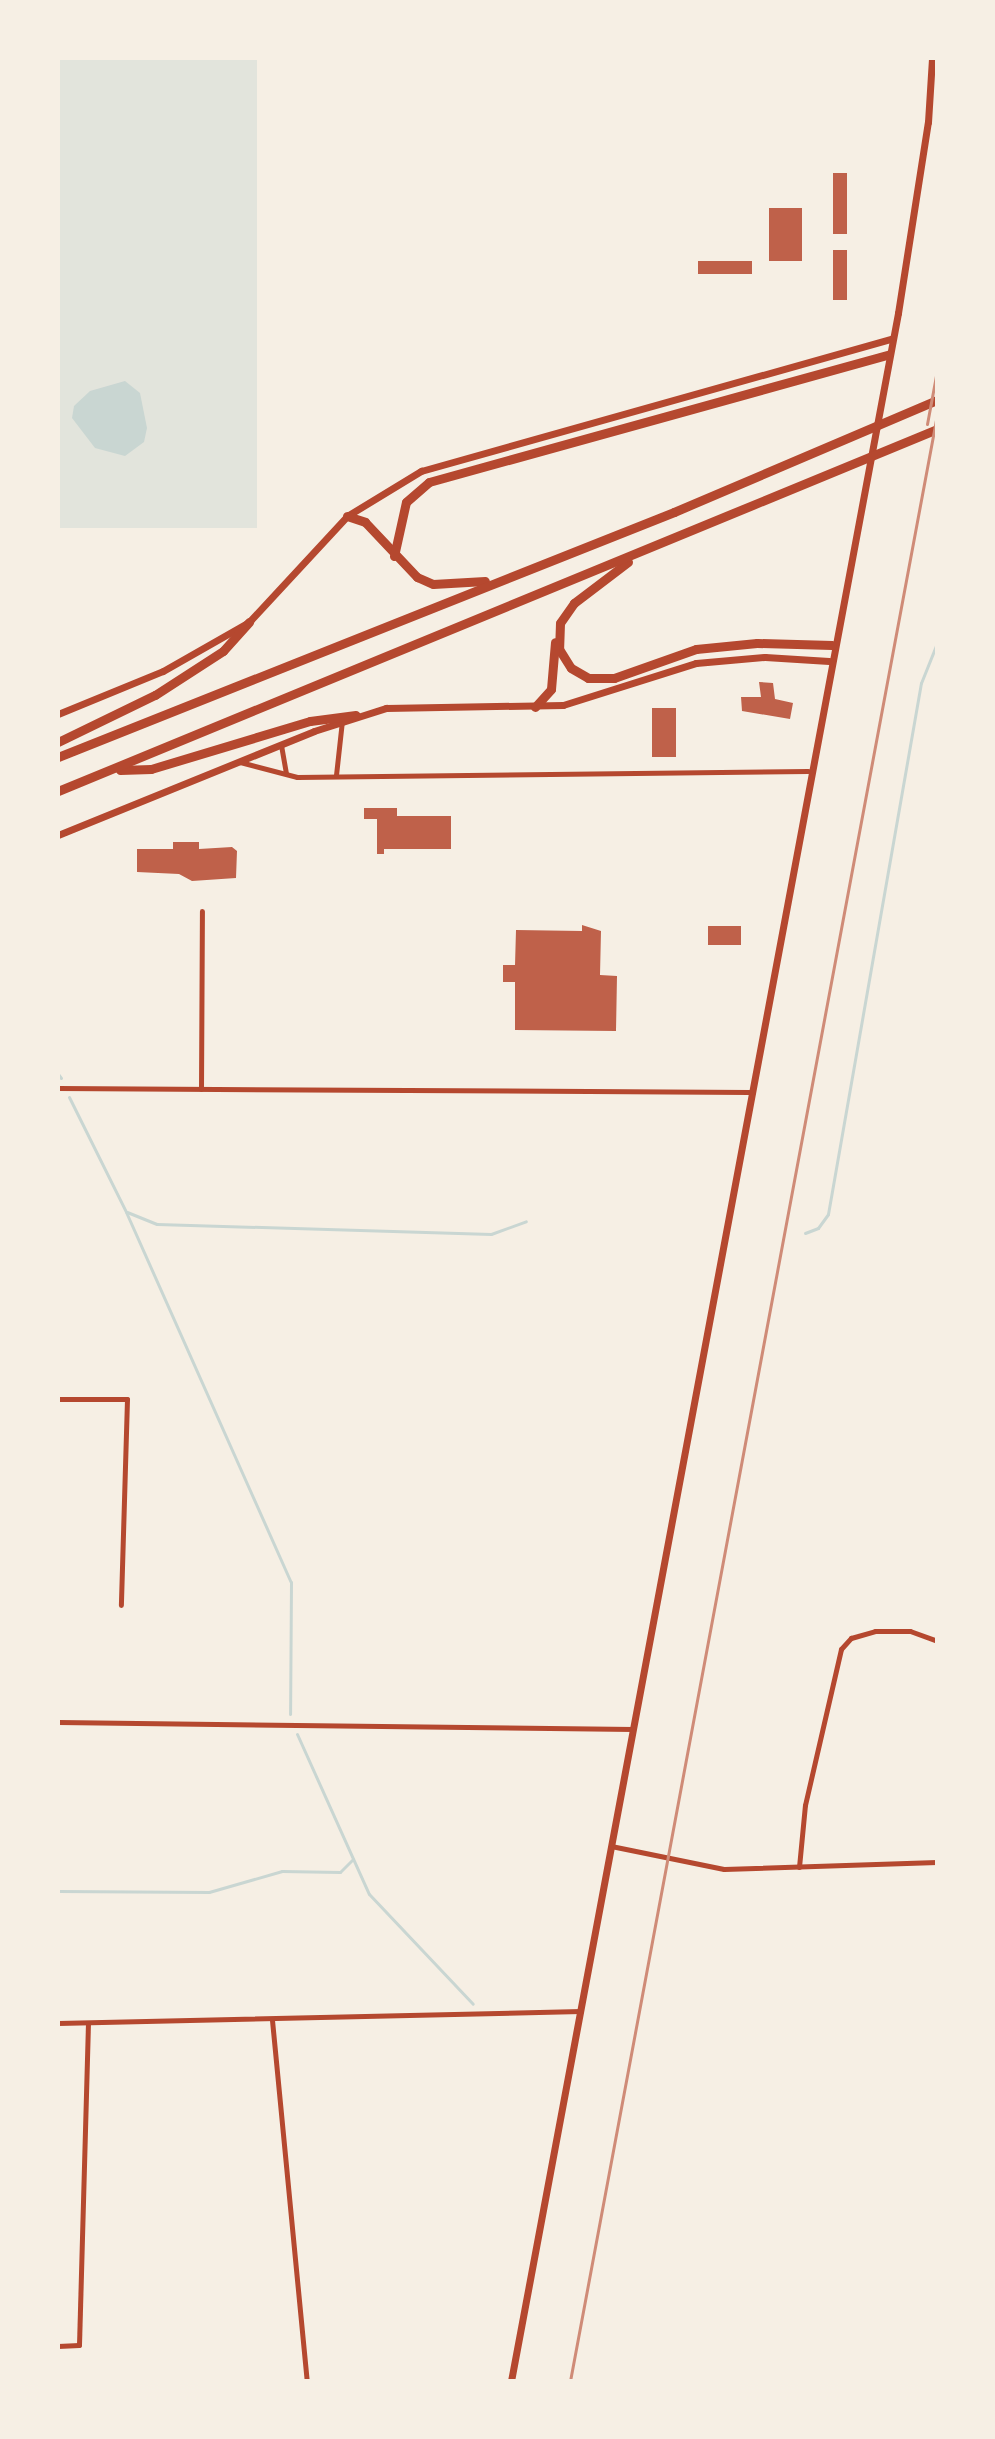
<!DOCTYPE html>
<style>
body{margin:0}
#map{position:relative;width:995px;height:2439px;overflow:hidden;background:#f6efe4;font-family:Helvetica,sans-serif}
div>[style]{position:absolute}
.green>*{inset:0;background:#e2e4dc;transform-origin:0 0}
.water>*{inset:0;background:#c9d6d2}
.stream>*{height:3px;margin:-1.5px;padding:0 1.5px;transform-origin:1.5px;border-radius:1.5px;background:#c9d6d2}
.building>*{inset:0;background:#bf614a;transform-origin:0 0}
.minor>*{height:5px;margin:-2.5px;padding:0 2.5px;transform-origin:2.5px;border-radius:2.5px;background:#b5482f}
.secondary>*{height:7px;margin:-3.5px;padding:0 3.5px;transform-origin:3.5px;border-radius:3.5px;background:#b5482f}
.motorway>*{height:9px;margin:-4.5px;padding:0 4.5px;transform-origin:4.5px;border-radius:4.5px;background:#b5482f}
.rail>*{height:3px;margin:-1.5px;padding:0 1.5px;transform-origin:1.5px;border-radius:1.5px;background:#cf8b77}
span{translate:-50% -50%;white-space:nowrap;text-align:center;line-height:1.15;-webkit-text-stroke:8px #f6efe4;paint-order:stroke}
.frame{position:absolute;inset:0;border:60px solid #f6efe4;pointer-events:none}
</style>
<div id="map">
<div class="green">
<div style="left:58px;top:58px;width:199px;height:470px"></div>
</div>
<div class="water">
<div style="clip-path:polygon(125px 381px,140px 393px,147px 428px,144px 442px,125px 456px,95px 448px,72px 418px,74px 406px,90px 391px)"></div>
</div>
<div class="stream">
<div style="left:58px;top:1074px;width:5px;rotate:53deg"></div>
<div style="left:69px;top:1097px;width:128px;rotate:63.6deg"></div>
<div style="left:126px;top:1212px;width:405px;rotate:66deg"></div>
<div style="left:291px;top:1582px;width:132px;rotate:90.4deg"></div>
<div style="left:127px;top:1212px;width:32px;rotate:22deg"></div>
<div style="left:157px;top:1224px;width:334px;rotate:1.7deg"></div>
<div style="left:491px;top:1234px;width:37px;rotate:-20deg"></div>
<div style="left:805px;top:1233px;width:14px;rotate:-21deg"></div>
<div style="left:818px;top:1228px;width:17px;rotate:-54deg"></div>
<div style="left:828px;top:1214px;width:539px;rotate:-80.07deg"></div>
<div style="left:921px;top:683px;width:43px;rotate:-68.2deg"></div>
<div style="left:297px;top:1734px;width:175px;rotate:65.8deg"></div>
<div style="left:369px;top:1894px;width:151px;rotate:46.6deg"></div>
<div style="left:58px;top:1891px;width:151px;rotate:0.4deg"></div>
<div style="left:209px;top:1892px;width:76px;rotate:-16deg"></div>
<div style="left:282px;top:1871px;width:58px;rotate:1deg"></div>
<div style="left:340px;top:1872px;width:18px;rotate:-45deg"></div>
</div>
<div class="building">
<div style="left:833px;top:173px;width:14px;height:61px"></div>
<div style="left:769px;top:208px;width:33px;height:53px"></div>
<div style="left:833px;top:250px;width:14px;height:50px"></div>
<div style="left:698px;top:261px;width:54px;height:13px"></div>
<div style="clip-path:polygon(759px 682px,773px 683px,775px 699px,793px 703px,790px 719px,742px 711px,741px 697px,761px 697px)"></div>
<div style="left:652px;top:708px;width:24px;height:49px"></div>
<div style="clip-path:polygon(364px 808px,397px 808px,397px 816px,451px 816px,451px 849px,384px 849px,384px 854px,377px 854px,377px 819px,364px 819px)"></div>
<div style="clip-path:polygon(173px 842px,199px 842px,199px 849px,232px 847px,237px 851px,236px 878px,192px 881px,179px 874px,137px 872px,137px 849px,173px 849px)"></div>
<div style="clip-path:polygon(582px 925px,601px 931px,600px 975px,617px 976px,616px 1031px,515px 1030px,515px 982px,503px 982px,503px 965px,515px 965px,516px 930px,582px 931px)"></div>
<div style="left:708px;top:926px;width:33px;height:19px"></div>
</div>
<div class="minor">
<div style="left:281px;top:745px;width:29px;rotate:80deg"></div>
<div style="left:240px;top:762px;width:59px;rotate:14.7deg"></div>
<div style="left:297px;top:777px;width:511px;rotate:-0.67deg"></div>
<div style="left:336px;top:775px;width:54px;rotate:-83.7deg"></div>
<div style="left:58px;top:1088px;width:691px;rotate:0.33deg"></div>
<div style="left:201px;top:1089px;width:178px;rotate:-89.7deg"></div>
<div style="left:58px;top:1399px;width:69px"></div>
<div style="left:127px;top:1399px;width:206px;rotate:91.7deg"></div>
<div style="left:58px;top:1722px;width:575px;rotate:0.7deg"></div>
<div style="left:611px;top:1846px;width:115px;rotate:11.5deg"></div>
<div style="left:724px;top:1869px;width:213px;rotate:-1.9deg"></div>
<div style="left:799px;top:1867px;width:62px;rotate:-84.5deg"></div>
<div style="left:805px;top:1805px;width:160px;rotate:-77deg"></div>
<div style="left:841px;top:1649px;width:15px;rotate:-48deg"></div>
<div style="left:851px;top:1638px;width:25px;rotate:-16deg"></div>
<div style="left:875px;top:1631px;width:35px"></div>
<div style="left:910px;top:1631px;width:29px;rotate:20deg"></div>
<div style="left:272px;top:2020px;width:363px;rotate:84.5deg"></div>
<div style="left:58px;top:2023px;width:523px;rotate:-1.31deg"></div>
<div style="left:58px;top:2346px;width:21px;rotate:-3deg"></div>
<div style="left:79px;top:2345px;width:322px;rotate:-88.4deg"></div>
</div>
<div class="secondary">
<div style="left:58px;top:714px;width:113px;rotate:-22.3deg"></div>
<div style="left:163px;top:671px;width:99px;rotate:-29.7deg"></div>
<div style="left:249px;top:622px;width:144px;rotate:-47.2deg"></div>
<div style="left:347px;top:516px;width:87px;rotate:-31.3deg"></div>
<div style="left:421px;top:471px;width:489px;rotate:-15.7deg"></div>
<div style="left:58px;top:835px;width:276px;rotate:-22.1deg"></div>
<div style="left:314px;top:731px;width:76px;rotate:-17.7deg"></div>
<div style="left:386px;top:708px;width:177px;rotate:-1deg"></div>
<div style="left:563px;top:705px;width:139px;rotate:-17.5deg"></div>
<div style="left:696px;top:663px;width:69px;rotate:-5deg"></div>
<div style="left:765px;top:657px;width:64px;rotate:3.6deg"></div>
<div style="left:511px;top:2381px;width:2104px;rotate:-79.4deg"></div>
<div style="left:898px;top:313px;width:193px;rotate:-81.1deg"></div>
<div style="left:928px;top:122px;width:64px;rotate:-86.4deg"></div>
</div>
<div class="motorway">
<div style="left:347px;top:516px;width:19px;rotate:18deg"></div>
<div style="left:365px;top:522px;width:76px;rotate:46.6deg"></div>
<div style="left:417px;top:577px;width:17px;rotate:24deg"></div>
<div style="left:433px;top:584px;width:52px;rotate:-3.3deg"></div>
<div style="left:394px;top:556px;width:55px;rotate:-77.5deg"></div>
<div style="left:406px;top:502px;width:30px;rotate:-41deg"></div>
<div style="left:429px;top:482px;width:477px;rotate:-15.5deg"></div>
<div style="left:628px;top:562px;width:68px;rotate:142.8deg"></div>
<div style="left:574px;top:603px;width:24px;rotate:125deg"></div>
<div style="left:560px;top:623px;width:26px;rotate:92deg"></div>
<div style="left:559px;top:649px;width:22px;rotate:58deg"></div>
<div style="left:571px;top:668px;width:20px;rotate:30deg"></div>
<div style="left:588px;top:678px;width:26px"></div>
<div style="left:614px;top:678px;width:87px;rotate:-19.5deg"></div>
<div style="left:696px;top:649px;width:61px;rotate:-5.6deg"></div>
<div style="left:757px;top:643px;width:75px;rotate:1.5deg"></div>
<div style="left:535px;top:707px;width:24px;rotate:-48deg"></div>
<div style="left:551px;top:689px;width:47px;rotate:-85.1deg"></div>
<div style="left:58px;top:742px;width:108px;rotate:-25.9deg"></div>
<div style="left:155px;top:695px;width:81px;rotate:-32.9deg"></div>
<div style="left:223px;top:651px;width:39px;rotate:-48deg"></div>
<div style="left:58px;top:757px;width:663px;rotate:-21.69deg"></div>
<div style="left:674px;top:512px;width:286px;rotate:-23.1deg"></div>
<div style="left:120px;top:770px;width:31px;rotate:-2deg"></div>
<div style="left:151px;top:769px;width:166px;rotate:-16.8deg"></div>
<div style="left:310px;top:721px;width:46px;rotate:-7.4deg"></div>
<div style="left:58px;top:791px;width:951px;rotate:-22.38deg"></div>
</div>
<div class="rail">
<div style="left:927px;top:424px;width:55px;rotate:-79.5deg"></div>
<div style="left:570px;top:2381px;width:2001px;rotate:-79.43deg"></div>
</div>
<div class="frame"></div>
</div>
